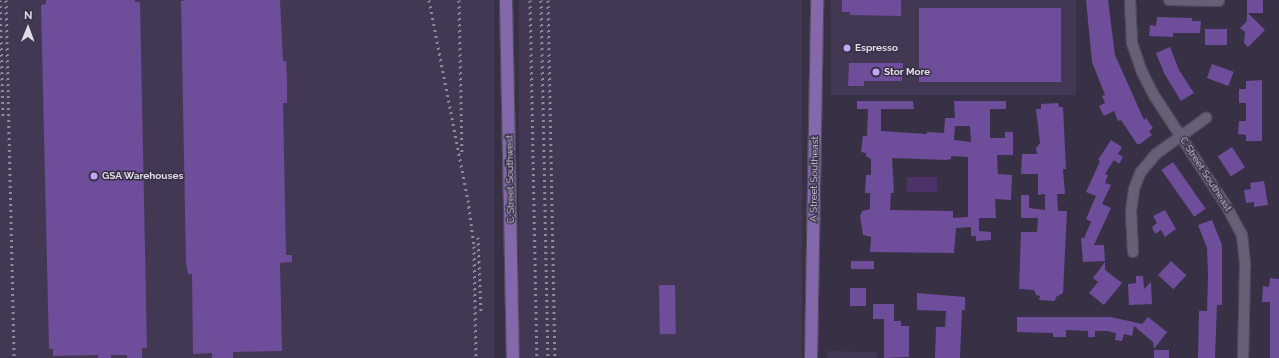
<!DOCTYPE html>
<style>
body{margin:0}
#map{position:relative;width:1279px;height:358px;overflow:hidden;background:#383045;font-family:Raleway,sans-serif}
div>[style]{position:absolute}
.built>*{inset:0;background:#433853;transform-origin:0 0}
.green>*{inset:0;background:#4b336a;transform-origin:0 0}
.building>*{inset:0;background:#6e4d9a;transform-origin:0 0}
.roads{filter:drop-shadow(1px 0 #514b5c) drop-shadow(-1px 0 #514b5c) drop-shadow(0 1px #514b5c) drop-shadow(0 -1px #514b5c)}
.minor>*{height:10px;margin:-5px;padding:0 5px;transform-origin:5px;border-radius:5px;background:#685f76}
.major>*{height:12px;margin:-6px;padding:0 6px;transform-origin:6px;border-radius:6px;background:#8468ab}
.rail>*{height:3px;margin-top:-1.5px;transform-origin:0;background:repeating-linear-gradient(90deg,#8f899a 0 2px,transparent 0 6px)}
.dots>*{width:11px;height:11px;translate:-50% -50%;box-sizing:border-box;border:2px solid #383045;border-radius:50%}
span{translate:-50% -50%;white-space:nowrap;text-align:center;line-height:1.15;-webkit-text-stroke:3px #383045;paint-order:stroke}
.poi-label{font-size:10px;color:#e0dbe8;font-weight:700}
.left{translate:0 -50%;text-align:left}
.street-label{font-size:10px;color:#e0dbe8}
.north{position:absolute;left:8px;top:8px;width:40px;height:40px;-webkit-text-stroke:3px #383045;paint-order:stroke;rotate:1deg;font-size:11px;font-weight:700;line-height:16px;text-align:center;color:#e0dbe8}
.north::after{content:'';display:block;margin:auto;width:14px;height:18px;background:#e0dbe8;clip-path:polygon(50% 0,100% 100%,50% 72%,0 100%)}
</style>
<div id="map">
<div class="built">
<div style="left:0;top:0;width:494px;height:358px"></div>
<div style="left:519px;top:0;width:283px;height:358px"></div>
<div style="left:831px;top:0;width:245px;height:95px"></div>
<div style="clip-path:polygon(827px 351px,877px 352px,877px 358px,827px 358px)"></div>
</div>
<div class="green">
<div style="left:907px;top:177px;width:30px;height:15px"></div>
</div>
<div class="building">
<div style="clip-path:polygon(46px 0,135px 0,135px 2px,140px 2px,147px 348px,142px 348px,142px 358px,127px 358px,127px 355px,111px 355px,111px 358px,98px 358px,98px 355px,53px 356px,53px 349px,49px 349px,41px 5px,46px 4px)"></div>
<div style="clip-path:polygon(187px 0,280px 0,283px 61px,286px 61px,287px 79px,287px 103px,283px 103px,286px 255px,292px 255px,292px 262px,280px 263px,282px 351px,233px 352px,233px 358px,212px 358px,212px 353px,193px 354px,192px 274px,188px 274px,186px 263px,181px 1px)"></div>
<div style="clip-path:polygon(842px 0,901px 0,901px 16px,850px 15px,850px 12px,842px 12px)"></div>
<div style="clip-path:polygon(1086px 0,1108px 0,1115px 55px,1144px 120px,1146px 118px,1153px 128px,1149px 131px,1152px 135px,1140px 144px,1137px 144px,1121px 120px,1118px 121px,1114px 111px,1104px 116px,1099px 106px,1105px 103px,1102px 96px,1105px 95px,1092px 62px)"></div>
<div style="clip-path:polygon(1247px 0,1263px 0,1263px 13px,1248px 13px,1265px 30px,1248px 47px,1244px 43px,1245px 32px,1240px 28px,1247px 21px)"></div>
<div style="left:919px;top:8px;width:142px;height:74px"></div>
<div style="clip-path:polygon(1157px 17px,1192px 18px,1192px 21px,1201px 21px,1200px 33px,1173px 33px,1173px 37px,1149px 36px,1150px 25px,1156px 26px)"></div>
<div style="left:1205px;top:29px;width:22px;height:16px"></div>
<div style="clip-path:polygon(1170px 47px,1179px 70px,1194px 93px,1181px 101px,1165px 75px,1156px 53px)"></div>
<div style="clip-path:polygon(849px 63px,903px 63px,902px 81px,864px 81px,864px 86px,848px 86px)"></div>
<div style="left:1212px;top:64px;width:23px;height:15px;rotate:20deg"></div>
<div style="clip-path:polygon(1262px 80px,1262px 141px,1246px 141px,1246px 135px,1238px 134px,1239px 121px,1246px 121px,1246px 103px,1239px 103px,1239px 89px,1246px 89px,1246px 81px)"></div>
<div style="clip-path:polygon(evenodd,857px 101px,913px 101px,914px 109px,881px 109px,881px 131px,927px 134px,927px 132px,944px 133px,945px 118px,955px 118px,954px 101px,1006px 101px,1006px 109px,990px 109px,990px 138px,1005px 138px,1005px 132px,1013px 132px,1013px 155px,997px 155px,998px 174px,1012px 175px,1011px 200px,995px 199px,996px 218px,979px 218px,979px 231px,991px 232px,991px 240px,976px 241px,976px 236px,971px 236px,971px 227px,956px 228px,954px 253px,870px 252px,871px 237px,863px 235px,860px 216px,862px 211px,870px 209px,870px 193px,865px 193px,866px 175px,871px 175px,871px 159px,866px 156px,866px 153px,861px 152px,863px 136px,867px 136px,868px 109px,857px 109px,857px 101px,955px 126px,970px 126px,971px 142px,954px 140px,955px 126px,857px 101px,951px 156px,968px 157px,968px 217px,953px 218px,953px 211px,890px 210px,891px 193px,894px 193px,892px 158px,946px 160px,951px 159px,951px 156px)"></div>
<div style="clip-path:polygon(1058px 103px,1059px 107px,1063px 107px,1066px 169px,1063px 169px,1065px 194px,1057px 194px,1058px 211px,1067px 211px,1063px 293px,1056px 297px,1055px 301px,1039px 300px,1040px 296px,1036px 295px,1034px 290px,1019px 289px,1021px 232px,1037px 232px,1038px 218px,1021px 218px,1021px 195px,1029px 195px,1029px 208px,1045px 210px,1045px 194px,1038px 195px,1038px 174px,1021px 174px,1022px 154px,1037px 154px,1036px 148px,1040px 143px,1036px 109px,1041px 109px,1041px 104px)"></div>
<div style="clip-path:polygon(1111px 140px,1122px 147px,1118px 154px,1123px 157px,1119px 164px,1114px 160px,1105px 174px,1108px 175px,1105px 183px,1111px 185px,1102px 204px,1111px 208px,1094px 245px,1104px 245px,1105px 261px,1083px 262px,1081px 238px,1084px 238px,1091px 222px,1086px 219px,1096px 196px,1086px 192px,1100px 161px,1098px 160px)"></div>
<div style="left:1232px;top:147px;width:24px;height:17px;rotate:57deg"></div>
<div style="left:1173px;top:162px;width:57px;height:14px;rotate:55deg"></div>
<div style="clip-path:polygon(1264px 181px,1268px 205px,1254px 207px,1254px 202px,1246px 203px,1244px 190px,1251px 189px,1250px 183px)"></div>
<div style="clip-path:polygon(1165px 210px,1176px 229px,1165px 237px,1161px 230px,1155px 234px,1152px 227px,1157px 223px,1153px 216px)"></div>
<div style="clip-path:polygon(1212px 220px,1222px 245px,1222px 305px,1217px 305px,1215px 358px,1198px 358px,1199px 311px,1207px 311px,1208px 276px,1207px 248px,1198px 225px)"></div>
<div style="left:851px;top:261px;width:23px;height:8px"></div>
<div style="left:1171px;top:261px;width:21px;height:19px;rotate:43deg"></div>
<div style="clip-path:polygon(1105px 262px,1105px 270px,1122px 283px,1104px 305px,1089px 293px,1098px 282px,1093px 278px)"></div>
<div style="clip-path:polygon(1136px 276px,1143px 276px,1144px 289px,1151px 282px,1152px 304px,1129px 305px,1128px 284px,1136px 283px)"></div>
<div style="clip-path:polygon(1270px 278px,1279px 279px,1279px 358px,1270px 358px,1270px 302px,1262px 302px,1263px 286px,1269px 287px)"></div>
<div style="left:675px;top:285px;width:49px;height:16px;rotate:89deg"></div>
<div style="left:866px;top:288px;width:18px;height:16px;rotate:90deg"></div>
<div style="clip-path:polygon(917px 293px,965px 297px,965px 310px,962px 310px,960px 358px,935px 358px,936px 327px,945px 327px,946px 311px,917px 310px)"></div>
<div style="clip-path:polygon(873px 304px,894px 304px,894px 321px,901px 321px,901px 326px,909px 326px,909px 357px,884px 358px,884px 319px,873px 319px)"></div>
<div style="clip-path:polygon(1017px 317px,1111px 317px,1142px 324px,1148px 317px,1167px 332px,1154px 349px,1153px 342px,1134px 326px,1132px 336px,1124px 334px,1122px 341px,1115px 340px,1116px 333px,1107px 331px,1095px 331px,1095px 337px,1088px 337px,1088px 331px,1066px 330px,1066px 337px,1053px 337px,1053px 333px,1017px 332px)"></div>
<div style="left:1169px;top:350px;width:8px;height:15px;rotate:90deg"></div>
</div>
<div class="roads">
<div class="minor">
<div style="left:1130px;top:0;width:43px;rotate:87.3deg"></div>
<div style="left:1132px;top:43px;width:31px;rotate:71deg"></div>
<div style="left:1142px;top:72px;width:28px;rotate:63deg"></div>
<div style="left:1155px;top:97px;width:131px;rotate:56.8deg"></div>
<div style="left:1227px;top:207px;width:32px;rotate:62deg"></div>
<div style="left:1242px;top:235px;width:31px;rotate:84deg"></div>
<div style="left:1245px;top:266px;width:92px;rotate:91.2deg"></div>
<div style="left:1169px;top:0;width:50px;rotate:1.1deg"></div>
<div style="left:1133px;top:252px;width:41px;rotate:-92.8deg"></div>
<div style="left:1131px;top:211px;width:22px;rotate:-82deg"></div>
<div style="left:1134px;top:189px;width:17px;rotate:-69deg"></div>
<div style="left:1140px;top:173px;width:25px;rotate:-50deg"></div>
<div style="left:1156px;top:154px;width:62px;rotate:-35.8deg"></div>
</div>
<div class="major">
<div style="left:506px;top:0;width:358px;rotate:88.9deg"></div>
<div style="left:811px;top:358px;width:358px;rotate:-89deg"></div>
</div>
</div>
<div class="rail">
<div style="left:0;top:0;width:116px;rotate:88.5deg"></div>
<div style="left:6px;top:0;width:358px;rotate:88.7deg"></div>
<div style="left:429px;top:0;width:204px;rotate:79deg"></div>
<div style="left:468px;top:200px;width:46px;rotate:82.6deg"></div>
<div style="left:474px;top:246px;width:112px;rotate:89deg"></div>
<div style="left:459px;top:0;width:154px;rotate:88.9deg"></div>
<div style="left:530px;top:0;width:358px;rotate:88.9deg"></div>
<div style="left:541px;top:0;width:358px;rotate:88.9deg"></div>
<div style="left:548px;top:0;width:358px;rotate:88.9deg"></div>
<div style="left:478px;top:237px;width:76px;rotate:87.7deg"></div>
</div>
<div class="dots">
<div style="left:847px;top:48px;background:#c4a7f1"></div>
<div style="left:876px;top:72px;background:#c4a7f1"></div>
<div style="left:94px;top:176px;background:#c4a7f1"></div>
</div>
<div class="poi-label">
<span class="left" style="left:855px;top:48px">Espresso</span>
<span class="left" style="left:884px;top:72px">Stor More</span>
<span class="left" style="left:102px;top:176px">GSA Warehouses</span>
</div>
<div class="street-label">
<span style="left:1206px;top:174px;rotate:57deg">C Street Southeast</span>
<span style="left:510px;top:179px;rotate:-91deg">C Street Southwest</span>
<span style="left:814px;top:179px;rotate:-89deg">A Street Southeast</span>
</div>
<div class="north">N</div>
</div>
